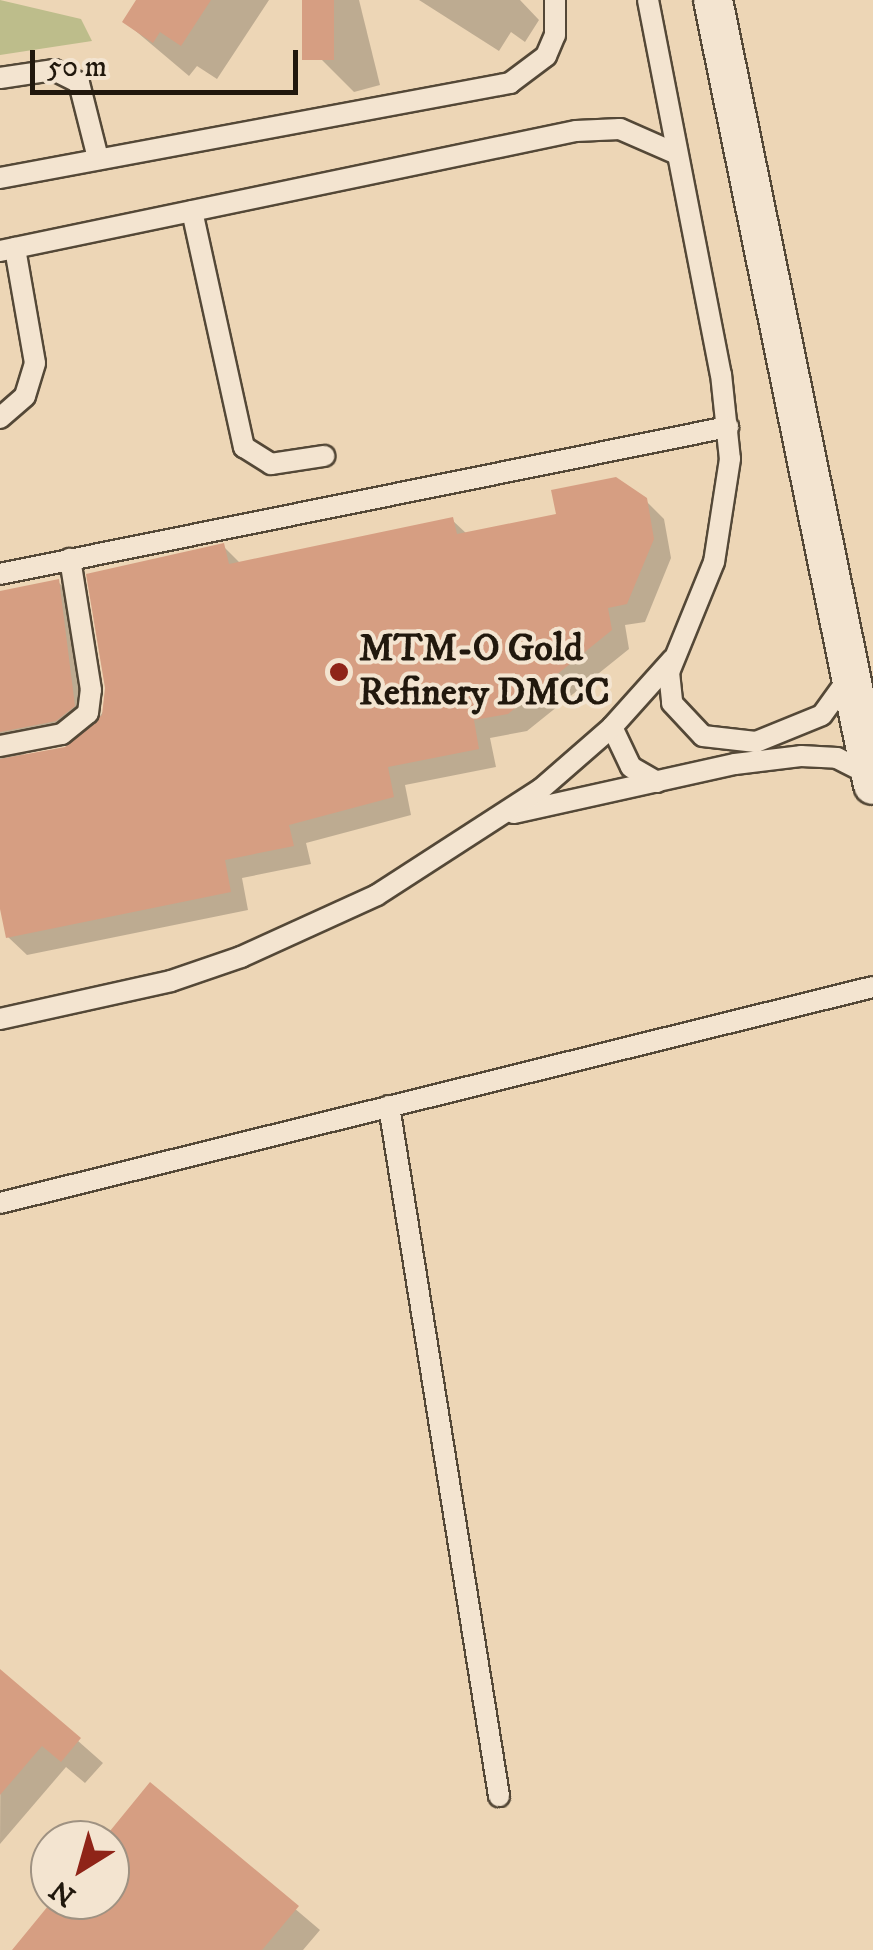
<!DOCTYPE html>
<style>
body{margin:0}
#map{position:relative;width:873px;height:1950px;overflow:hidden;background:#edd6b6;font-family:"IM FELL DW Pica",serif}
div>[style]{position:absolute}
.green>*{inset:0;background:#bdbd8b}
.shadow>*{inset:0;background:#0003}
.building>*{inset:0;background:#d69e82;transform-origin:0 0}
.roads{filter:drop-shadow(2px 0 #544837) drop-shadow(-2px 0 #544837) drop-shadow(0 2px #544837) drop-shadow(0 -2px #544837)}
.service>*{height:20px;margin:-10px;padding:0 10px;transform-origin:10px;border-radius:10px;background:#f3e4d0}
.minor>*{height:38px;margin:-19px;padding:0 19px;transform-origin:19px;border-radius:19px;background:#f3e4d0}
.dots>*{width:28px;height:28px;translate:-50% -50%;box-sizing:border-box;border:5px solid #f3e4d0;border-radius:50%}
span{translate:-50% -50%;white-space:nowrap;text-align:center;line-height:1.15;-webkit-text-stroke:8px #f3e4d0;paint-order:stroke}
.poi-label{font-size:38px;color:#21180d;font-weight:700}
.left{translate:0 -50%;text-align:left}
.north{position:absolute;left:30px;top:1820px;width:100px;height:100px;box-sizing:border-box;background:#f3e4d0;border:2px solid #9f9282;border-radius:50%;rotate:217deg;font-size:28px;font-weight:700;line-height:40px;text-align:center;color:#21180d}
.north::after{content:'';display:block;margin:auto;width:35px;height:45px;background:#8f2418;clip-path:polygon(50% 0,100% 100%,50% 72%,0 100%)}
.scale{position:absolute;left:30px;top:50px;width:268px;height:45px;box-sizing:border-box;border:5px solid #21180d;border-top:0;padding-left:12px;font-size:30px;line-height:35px;white-space:nowrap;color:#21180d;-webkit-text-stroke:8px #f3e4d0;paint-order:stroke}
</style>
<div id="map">
<div class="green">
<div style="clip-path:polygon(0 0,81px 19px,92px 41px,0 55px)"></div>
</div>
<div class="shadow">
<div style="clip-path:polygon(139px 0,269px 0,217px 79px,197px 66px,189px 76px,125px 22px)"></div>
<div style="clip-path:polygon(305px 0,359px 0,380px 85px,354px 92px,319px 57px)"></div>
<div style="clip-path:polygon(419px 0,520px 0,539px 20px,525px 42px,511px 32px,499px 51px)"></div>
<div style="clip-path:polygon(evenodd,645px 500px,664px 519px,671px 558px,645px 622px,625px 625px,629px 649px,527px 731px,490px 738px,496px 767px,405px 785px,411px 815px,306px 843px,311px 864px,242px 878px,248px 910px,27px 955px,8px 937px,0 896px,0 757px,12px 756px,0 744px,0 594px,58px 582px,77px 600px,92px 727px,223px 546px,241px 564px,452px 520px,467px 534px,645px 500px,81px 737px,67px 750px,24px 755px,23px 751px,81px 737px)"></div>
<div style="clip-path:polygon(1px 1673px,103px 1763px,85px 1783px,66px 1767px,0 1844px)"></div>
<div style="clip-path:polygon(150px 1786px,320px 1930px,303px 1950px,15px 1950px,56px 1900px,110px 1900px,106px 1840px)"></div>
</div>
<div class="building">
<div style="clip-path:polygon(136px 0,211px 0,181px 46px,160px 32px,153px 43px,122px 22px)"></div>
<div style="left:302px;top:0;width:32px;height:60px"></div>
<div style="clip-path:polygon(616px 477px,647px 498px,654px 539px,627px 604px,608px 608px,612px 630px,508px 714px,474px 720px,479px 749px,388px 767px,394px 797px,289px 825px,294px 846px,225px 860px,231px 892px,6px 938px,0 909px,0 759px,65px 747px,102px 715px,105px 688px,86px 574px,224px 543px,229px 564px,453px 517px,457px 534px,556px 514px,551px 490px)"></div>
<div style="clip-path:polygon(59px 579px,75px 706px,56px 721px,0 732px,0 591px)"></div>
<div style="clip-path:polygon(0 1669px,81px 1738px,61px 1762px,42px 1746px,0 1795px)"></div>
<div style="clip-path:polygon(150px 1782px,299px 1906px,262px 1950px,12px 1950px,53px 1900px,110px 1900px,110px 1831px)"></div>
</div>
<div class="roads">
<div class="service">
<div style="left:648px;top:0;width:381px;rotate:79deg"></div>
<div style="left:721px;top:374px;width:85px;rotate:84deg"></div>
<div style="left:730px;top:459px;width:104px;rotate:98.8deg"></div>
<div style="left:714px;top:562px;width:119px;rotate:112.2deg"></div>
<div style="left:669px;top:672px;width:31px;rotate:84deg"></div>
<div style="left:672px;top:703px;width:45px;rotate:46.8deg"></div>
<div style="left:703px;top:736px;width:53px;rotate:6.5deg"></div>
<div style="left:756px;top:742px;width:71px;rotate:-22.2deg"></div>
<div style="left:822px;top:715px;width:44px;rotate:-54.2deg"></div>
<div style="left:0;top:78px;width:55px;rotate:-8.4deg"></div>
<div style="left:54px;top:70px;width:28px;rotate:27deg"></div>
<div style="left:79px;top:83px;width:77px;rotate:75.8deg"></div>
<div style="left:0;top:178px;width:519px;rotate:-10.55deg"></div>
<div style="left:510px;top:83px;width:45px;rotate:-36.9deg"></div>
<div style="left:546px;top:56px;width:23px;rotate:-67deg"></div>
<div style="left:555px;top:35px;width:35px;rotate:-90deg"></div>
<div style="left:192px;top:211px;width:242px;rotate:77.6deg"></div>
<div style="left:244px;top:447px;width:32px;rotate:32deg"></div>
<div style="left:271px;top:464px;width:54px;rotate:-8.6deg"></div>
<div style="left:0;top:251px;width:588px;rotate:-11.77deg"></div>
<div style="left:576px;top:131px;width:44px;rotate:-2.6deg"></div>
<div style="left:620px;top:129px;width:62px;rotate:23.7deg"></div>
<div style="left:0;top:418px;width:33px;rotate:-41deg"></div>
<div style="left:25px;top:396px;width:34px;rotate:-73deg"></div>
<div style="left:35px;top:363px;width:117px;rotate:-99.9deg"></div>
<div style="left:0;top:574px;width:743px;rotate:-11.42deg"></div>
<div style="left:612px;top:727px;width:44px;rotate:64.6deg"></div>
<div style="left:631px;top:767px;width:30px;rotate:30deg"></div>
<div style="left:0;top:746px;width:63px;rotate:-11deg"></div>
<div style="left:62px;top:734px;width:33px;rotate:-39deg"></div>
<div style="left:88px;top:713px;width:23px;rotate:-83deg"></div>
<div style="left:91px;top:690px;width:133px;rotate:-99.1deg"></div>
<div style="left:514px;top:813px;width:226px;rotate:-12.5deg"></div>
<div style="left:735px;top:764px;width:66px;rotate:-6.9deg"></div>
<div style="left:801px;top:756px;width:36px;rotate:3deg"></div>
<div style="left:837px;top:758px;width:37px;rotate:27deg"></div>
<div style="left:0;top:1019px;width:175px;rotate:-12.5deg"></div>
<div style="left:171px;top:981px;width:74px;rotate:-18.9deg"></div>
<div style="left:241px;top:957px;width:149px;rotate:-24.5deg"></div>
<div style="left:377px;top:895px;width:195px;rotate:-32.9deg"></div>
<div style="left:541px;top:789px;width:94px;rotate:-41.1deg"></div>
<div style="left:612px;top:727px;width:91px;rotate:-48.1deg"></div>
<div style="left:389px;top:1106px;width:699px;rotate:80.94deg"></div>
<div style="left:0;top:1203px;width:899px;rotate:-13.9deg"></div>
</div>
<div class="minor">
<div style="left:713px;top:0;width:801px;rotate:78.48deg"></div>
</div>
</div>
<div class="dots">
<div style="left:339px;top:672px;background:#8f2418"></div>
</div>
<div class="poi-label">
<span class="left" style="left:359px;top:672px">MTM-O Gold<br>Refinery DMCC</span>
</div>
<div class="north">N</div>
<div class="scale">50 m</div>
</div>
